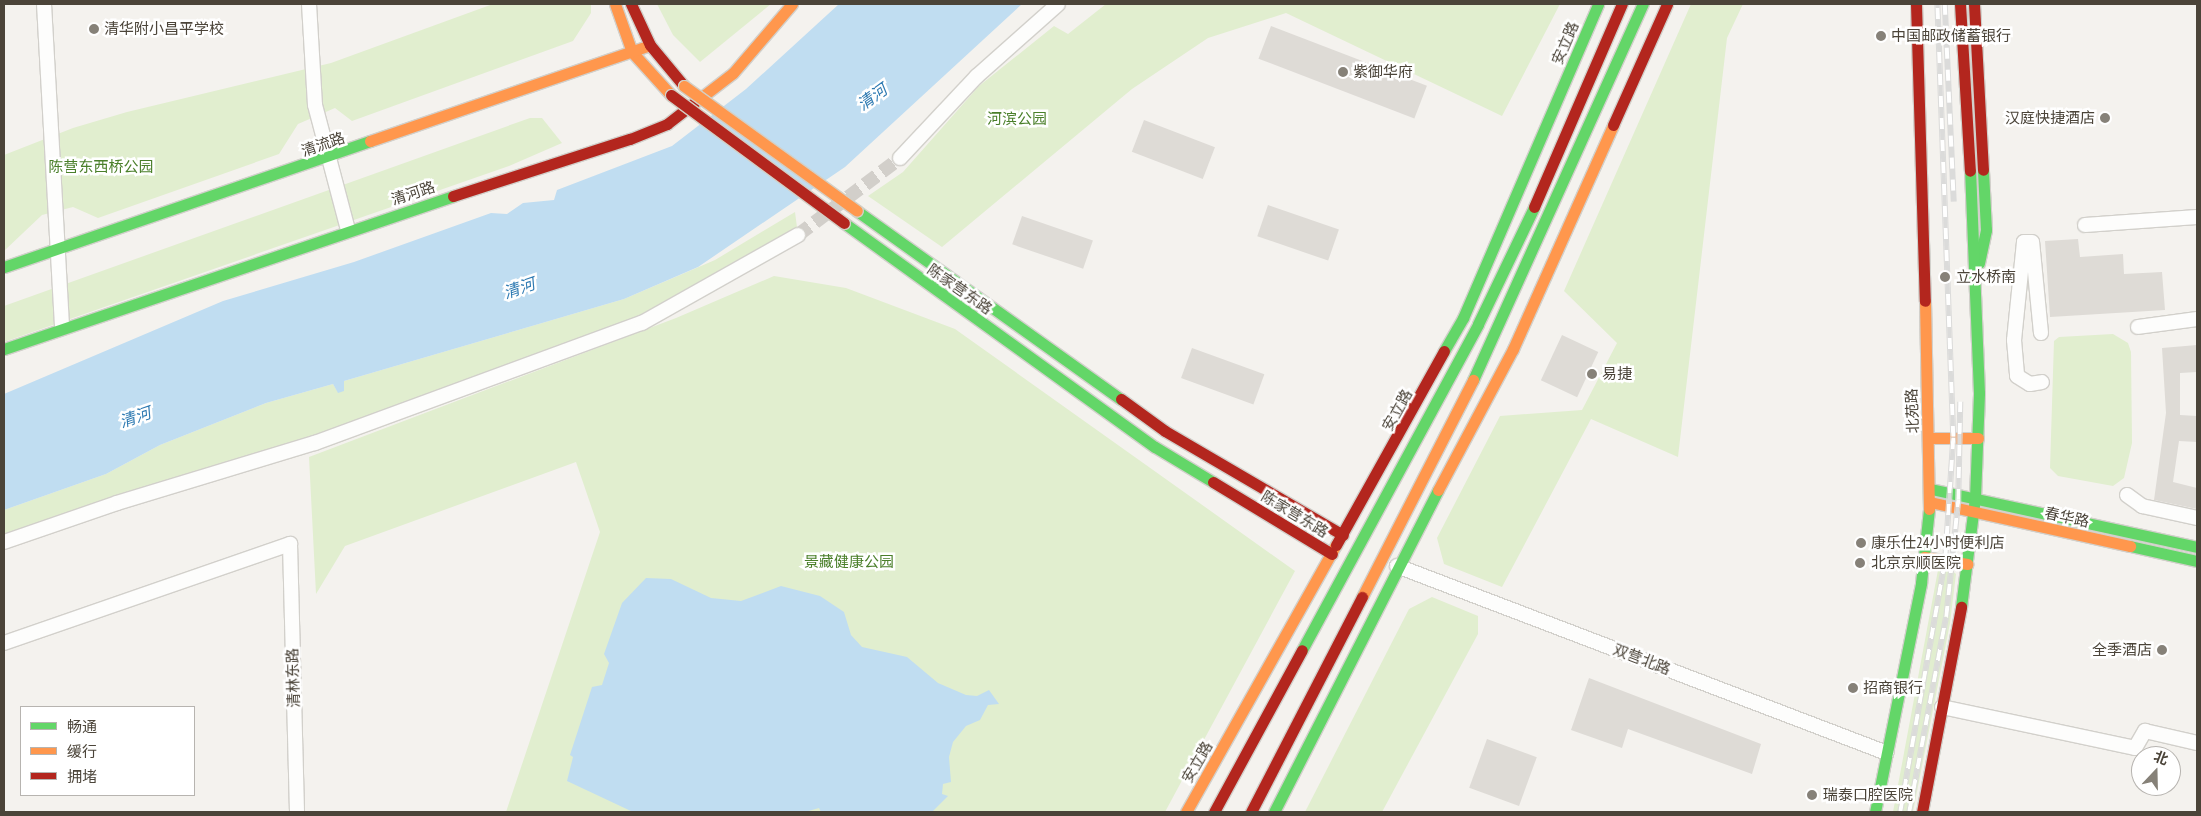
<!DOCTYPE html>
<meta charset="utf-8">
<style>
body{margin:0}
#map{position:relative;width:2201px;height:816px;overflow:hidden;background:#f4f2ee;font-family:"PT Sans Narrow","Noto Sans SC",sans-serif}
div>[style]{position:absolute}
.green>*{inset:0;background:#e1eecf}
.water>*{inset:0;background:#c0ddf1}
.building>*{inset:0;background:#dedbd6;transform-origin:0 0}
.street-tunnel>*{height:14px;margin-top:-7px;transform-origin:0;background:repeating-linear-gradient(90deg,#d2cfca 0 14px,transparent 0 21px)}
.roads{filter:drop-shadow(1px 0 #d2d0cb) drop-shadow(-1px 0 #d2d0cb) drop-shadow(0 1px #d2d0cb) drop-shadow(0 -1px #d2d0cb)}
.street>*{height:14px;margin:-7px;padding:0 7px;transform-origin:7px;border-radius:7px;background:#fdfdfc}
.fast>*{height:11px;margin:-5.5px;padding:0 5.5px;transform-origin:5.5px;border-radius:5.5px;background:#63d668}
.slow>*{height:11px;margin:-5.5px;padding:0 5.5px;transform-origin:5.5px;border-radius:5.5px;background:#ff974d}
.jam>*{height:11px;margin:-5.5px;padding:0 5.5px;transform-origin:5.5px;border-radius:5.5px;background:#b3261e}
.rail>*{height:5.5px;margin-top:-2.75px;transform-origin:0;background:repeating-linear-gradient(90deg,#fff 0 11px,#dbdbda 0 22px);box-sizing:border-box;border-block:1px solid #dbdbda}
.bridges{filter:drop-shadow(1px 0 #d3cfc5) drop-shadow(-1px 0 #d3cfc5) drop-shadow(0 1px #d3cfc5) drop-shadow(0 -1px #d3cfc5)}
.slow-bridge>*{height:11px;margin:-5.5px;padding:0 5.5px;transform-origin:5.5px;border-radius:5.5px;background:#ff974d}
.jam-bridge>*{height:11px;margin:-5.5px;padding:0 5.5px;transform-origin:5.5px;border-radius:5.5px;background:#b3261e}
.dots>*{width:14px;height:14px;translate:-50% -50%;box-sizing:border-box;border:2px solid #fff;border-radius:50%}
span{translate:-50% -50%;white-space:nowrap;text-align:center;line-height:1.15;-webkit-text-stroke:5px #fff;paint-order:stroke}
.poi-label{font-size:15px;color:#4b4439}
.left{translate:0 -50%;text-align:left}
.right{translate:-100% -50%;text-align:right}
.street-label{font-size:15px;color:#4b4439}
.park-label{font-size:15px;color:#4a7f2a}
.water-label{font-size:16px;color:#2e7ab2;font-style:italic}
.frame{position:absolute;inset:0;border:5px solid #4b4439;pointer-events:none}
.legend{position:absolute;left:20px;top:706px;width:175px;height:90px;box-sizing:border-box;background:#fff;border:1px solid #b7b4b0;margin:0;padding:6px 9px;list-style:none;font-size:15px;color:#4b4439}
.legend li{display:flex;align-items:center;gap:10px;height:25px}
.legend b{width:25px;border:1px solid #b7b4b0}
.north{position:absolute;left:2131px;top:746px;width:50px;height:50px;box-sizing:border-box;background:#fff;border:1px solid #b7b4b0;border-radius:50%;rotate:21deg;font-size:14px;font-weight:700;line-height:20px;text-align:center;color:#4b4439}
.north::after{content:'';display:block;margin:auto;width:18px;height:22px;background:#868178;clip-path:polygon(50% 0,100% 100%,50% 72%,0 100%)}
</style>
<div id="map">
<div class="green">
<div style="clip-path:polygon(493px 4px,591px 4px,591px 13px,573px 41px,352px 121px,335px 108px,298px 124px,279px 154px,98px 218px,73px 207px,42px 215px,4px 251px,4px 155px,73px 128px,127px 112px,331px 63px)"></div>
<div style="clip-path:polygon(657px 4px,771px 4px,700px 62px,673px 35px)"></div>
<div style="clip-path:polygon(1106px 4px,1560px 4px,1502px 116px,1286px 13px,1208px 38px,1132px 89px,942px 247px,868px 196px,903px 172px,979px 86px,1054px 26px,1068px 34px)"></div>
<div style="clip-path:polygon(1691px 4px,1743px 4px,1727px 38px,1678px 457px,1591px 419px,1502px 587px,1444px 564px,1437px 538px,1500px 416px,1582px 410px,1617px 343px,1564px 291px)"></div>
<div style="clip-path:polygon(530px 118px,542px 118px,562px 143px,509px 166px,4px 342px,4px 306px)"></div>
<div style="clip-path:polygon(795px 212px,798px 235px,687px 301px,482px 379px,4px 542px,4px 510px,106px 474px,160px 445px,266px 403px,333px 384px,338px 392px,344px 390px,344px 381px,624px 299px,715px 260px)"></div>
<div style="clip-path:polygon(774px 276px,846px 288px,955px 329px,1295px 571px,1165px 812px,506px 812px,600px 532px,576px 462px,345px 546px,316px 594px,309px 457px,676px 318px)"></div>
<div style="clip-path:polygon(2113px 334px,2128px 343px,2131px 352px,2132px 443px,2124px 478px,2113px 486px,2058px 476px,2050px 468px,2054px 341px,2059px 337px)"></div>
<div style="clip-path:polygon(1948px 567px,1956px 574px,1950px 623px,1913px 812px,1893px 812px,1938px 570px)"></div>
<div style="clip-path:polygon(1432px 597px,1478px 616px,1478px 634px,1382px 812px,1305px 812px,1409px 609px)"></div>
</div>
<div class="water">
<div style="clip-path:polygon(839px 4px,1022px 4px,845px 167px,698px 267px,624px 299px,344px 381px,344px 391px,338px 393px,333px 384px,266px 403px,160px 445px,106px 474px,4px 510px,4px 394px,223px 301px,354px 262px,491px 213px,507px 214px,523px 203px,554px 200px,557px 190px,672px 146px,746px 89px)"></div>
<div style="clip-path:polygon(646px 578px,671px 579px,711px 598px,741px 601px,781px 586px,820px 596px,844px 612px,851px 635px,862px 647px,907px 657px,938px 683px,966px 695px,977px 696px,989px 690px,999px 704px,988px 705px,980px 720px,966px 726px,953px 742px,949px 757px,951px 782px,943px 784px,942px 794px,948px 796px,932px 812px,821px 812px,819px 808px,805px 812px,633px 812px,567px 781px,573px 757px,570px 755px,592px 687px,602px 685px,609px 663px,604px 654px,622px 603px)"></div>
</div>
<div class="building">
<div style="left:1271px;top:26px;width:167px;height:35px;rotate:21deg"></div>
<div style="left:1144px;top:120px;width:76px;height:34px;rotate:21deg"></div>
<div style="left:1268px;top:205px;width:75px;height:33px;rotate:19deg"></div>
<div style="left:1022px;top:216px;width:75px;height:30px;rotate:19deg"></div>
<div style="clip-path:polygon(2078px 239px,2080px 257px,2123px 254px,2124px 274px,2162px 272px,2165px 310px,2050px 317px,2045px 241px)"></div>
<div style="left:1562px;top:335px;width:40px;height:50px;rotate:25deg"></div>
<div style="clip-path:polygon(2197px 345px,2197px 372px,2180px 373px,2180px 415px,2197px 416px,2197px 442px,2179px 441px,2173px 482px,2197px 488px,2197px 509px,2154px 500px,2166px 413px,2162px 348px)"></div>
<div style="left:1192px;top:348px;width:77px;height:32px;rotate:20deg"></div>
<div style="clip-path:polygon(1589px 678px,1761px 744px,1752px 774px,1628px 729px,1622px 748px,1571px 730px)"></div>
<div style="left:1487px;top:739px;width:53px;height:52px;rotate:20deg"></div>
</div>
<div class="street-tunnel">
<div style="left:798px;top:235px;width:128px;rotate:-37deg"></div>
</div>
<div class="roads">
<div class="street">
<div style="left:44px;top:4px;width:324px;rotate:86.8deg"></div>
<div style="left:309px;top:4px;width:101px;rotate:86.6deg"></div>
<div style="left:315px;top:105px;width:129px;rotate:75.2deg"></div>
<div style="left:900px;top:158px;width:112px;rotate:-46.8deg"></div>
<div style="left:977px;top:76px;width:108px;rotate:-41.6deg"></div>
<div style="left:2085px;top:225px;width:112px;rotate:-4.1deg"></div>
<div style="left:2138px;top:327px;width:60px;rotate:-7.7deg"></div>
<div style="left:2041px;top:333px;width:91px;rotate:-95.6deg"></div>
<div style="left:2032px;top:242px;width:8px;rotate:180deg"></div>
<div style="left:2024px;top:242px;width:99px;rotate:95.8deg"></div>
<div style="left:2014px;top:340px;width:36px;rotate:85deg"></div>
<div style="left:2017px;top:376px;width:15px;rotate:32deg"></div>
<div style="left:2030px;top:384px;width:12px;rotate:-9deg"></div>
<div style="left:2127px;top:495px;width:19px;rotate:36deg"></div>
<div style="left:2142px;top:506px;width:56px;rotate:12.3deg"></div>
<div style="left:4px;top:542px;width:120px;rotate:-19deg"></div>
<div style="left:117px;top:503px;width:207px;rotate:-16.9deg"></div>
<div style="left:315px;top:443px;width:348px;rotate:-20.2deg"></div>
<div style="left:642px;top:323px;width:179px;rotate:-29.4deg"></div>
<div style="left:1397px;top:566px;width:524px;rotate:20.89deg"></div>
<div style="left:4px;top:643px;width:303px;rotate:-19.1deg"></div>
<div style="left:290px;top:544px;width:268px;rotate:88.5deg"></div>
<div style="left:1942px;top:707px;width:197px;rotate:12deg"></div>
<div style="left:2135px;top:748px;width:20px;rotate:-60deg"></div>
<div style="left:2145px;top:731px;width:53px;rotate:13deg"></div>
</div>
<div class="fast">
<div style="left:857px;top:211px;width:324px;rotate:35.5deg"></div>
<div style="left:844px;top:223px;width:383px;rotate:35.8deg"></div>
<div style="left:1155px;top:447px;width:68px;rotate:31.1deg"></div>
<div style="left:1979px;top:263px;width:34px;rotate:-78deg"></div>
<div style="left:1986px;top:230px;width:60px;rotate:-92.9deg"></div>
<div style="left:4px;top:267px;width:387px;rotate:-19deg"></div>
<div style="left:4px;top:349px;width:474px;rotate:-18.8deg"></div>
<div style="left:1444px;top:351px;width:38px;rotate:-60deg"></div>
<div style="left:1463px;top:318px;width:342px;rotate:-66.7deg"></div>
<div style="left:1473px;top:380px;width:413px;rotate:-65.7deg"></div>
<div style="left:1931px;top:489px;width:272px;rotate:12.3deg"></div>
<div style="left:2130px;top:546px;width:69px;rotate:12.6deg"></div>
<div style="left:1961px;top:607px;width:110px;rotate:-82.7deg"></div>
<div style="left:1975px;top:498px;width:105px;rotate:-87.8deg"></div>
<div style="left:1979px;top:393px;width:222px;rotate:-92.3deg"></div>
<div style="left:1302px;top:650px;width:370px;rotate:-61.6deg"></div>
<div style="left:1478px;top:324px;width:130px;rotate:-64.4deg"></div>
<div style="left:1274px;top:812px;width:361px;rotate:-63deg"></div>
<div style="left:1875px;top:812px;width:234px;rotate:-78.6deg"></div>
<div style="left:1921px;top:583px;width:74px;rotate:-83.8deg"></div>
</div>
<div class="slow">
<div style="left:615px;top:4px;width:51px;rotate:70.5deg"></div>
<div style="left:632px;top:52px;width:58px;rotate:47.8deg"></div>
<div style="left:694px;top:103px;width:49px;rotate:-37.6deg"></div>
<div style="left:733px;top:73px;width:91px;rotate:-49.5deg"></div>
<div style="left:370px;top:141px;width:296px;rotate:-18.9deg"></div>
<div style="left:1925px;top:301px;width:208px;rotate:88.9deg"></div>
<div style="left:1928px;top:438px;width:50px"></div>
<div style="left:1438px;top:490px;width:160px;rotate:-62deg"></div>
<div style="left:1513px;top:349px;width:245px;rotate:-65.9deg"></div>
<div style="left:1930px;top:502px;width:205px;rotate:12.4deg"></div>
<div style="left:1924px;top:557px;width:44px;rotate:9.2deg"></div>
<div style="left:1362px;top:597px;width:244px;rotate:-62.9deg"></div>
<div style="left:1186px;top:812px;width:306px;rotate:-60.7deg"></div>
</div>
<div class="jam">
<div style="left:631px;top:4px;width:45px;rotate:65.1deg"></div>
<div style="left:650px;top:45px;width:53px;rotate:50.3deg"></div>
<div style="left:1916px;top:4px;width:297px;rotate:88.3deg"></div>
<div style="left:1960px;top:4px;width:167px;rotate:86.6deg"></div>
<div style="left:1974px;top:4px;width:166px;rotate:86.9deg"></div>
<div style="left:1613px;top:125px;width:133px;rotate:-65.9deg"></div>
<div style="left:453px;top:196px;width:186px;rotate:-17.9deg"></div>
<div style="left:630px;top:139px;width:40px;rotate:-22deg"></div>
<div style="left:667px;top:124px;width:34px;rotate:-38deg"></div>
<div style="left:1534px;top:207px;width:221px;rotate:-66.6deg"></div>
<div style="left:1121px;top:399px;width:54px;rotate:36deg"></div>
<div style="left:1165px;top:431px;width:206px;rotate:30.3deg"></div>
<div style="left:1213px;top:482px;width:139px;rotate:31.2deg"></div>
<div style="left:1336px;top:545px;width:222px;rotate:-60.9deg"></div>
<div style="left:1214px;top:812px;width:184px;rotate:-61.5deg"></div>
<div style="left:1251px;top:812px;width:242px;rotate:-62.7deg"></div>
<div style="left:1922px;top:812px;width:209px;rotate:-79.2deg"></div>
</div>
</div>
<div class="rail">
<div style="left:1945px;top:4px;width:198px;rotate:87.4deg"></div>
<div style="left:1900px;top:812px;width:257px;rotate:-79.9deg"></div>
<div style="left:1945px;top:559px;width:122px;rotate:-86.2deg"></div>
<div style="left:1953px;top:437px;width:433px;rotate:-92.1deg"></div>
<div style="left:1909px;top:812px;width:198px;rotate:-79.3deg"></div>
<div style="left:1946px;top:617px;width:118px;rotate:-84.1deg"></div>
<div style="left:1958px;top:500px;width:98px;rotate:-88.8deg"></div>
</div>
<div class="bridges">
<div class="slow-bridge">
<div style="left:684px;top:86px;width:213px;rotate:35.8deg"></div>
</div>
<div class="jam-bridge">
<div style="left:671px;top:95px;width:215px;rotate:36.5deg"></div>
</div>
</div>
<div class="dots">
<div style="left:94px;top:29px;background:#868178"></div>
<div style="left:1881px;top:36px;background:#868178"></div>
<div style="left:1343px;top:72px;background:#868178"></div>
<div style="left:2105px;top:118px;background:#868178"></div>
<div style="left:1945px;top:277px;background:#868178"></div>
<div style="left:1592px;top:374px;background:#868178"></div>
<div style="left:1861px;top:543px;background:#868178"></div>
<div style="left:1860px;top:563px;background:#868178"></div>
<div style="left:2162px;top:650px;background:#868178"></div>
<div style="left:1853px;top:688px;background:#868178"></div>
<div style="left:1812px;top:795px;background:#868178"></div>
</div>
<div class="poi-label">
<span class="left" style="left:104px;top:29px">清华附小昌平学校</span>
<span class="left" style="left:1891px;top:36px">中国邮政储蓄银行</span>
<span class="left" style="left:1353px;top:72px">紫御华府</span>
<span class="right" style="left:2095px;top:118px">汉庭快捷酒店</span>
<span class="left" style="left:1956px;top:277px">立水桥南</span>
<span class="left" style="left:1602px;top:374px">易捷</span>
<span class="left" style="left:1871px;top:543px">康乐仕24小时便利店</span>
<span class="left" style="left:1871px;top:563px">北京京顺医院</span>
<span class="right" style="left:2152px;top:650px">全季酒店</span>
<span class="left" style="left:1863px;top:688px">招商银行</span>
<span class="left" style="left:1823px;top:795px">瑞泰口腔医院</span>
</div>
<div class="street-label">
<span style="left:1565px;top:43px;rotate:-67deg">安立路</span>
<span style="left:323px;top:144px;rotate:-19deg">清流路</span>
<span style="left:413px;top:193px;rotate:-18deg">清河路</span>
<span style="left:960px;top:289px;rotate:35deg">陈家营东路</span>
<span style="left:1397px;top:410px;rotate:-61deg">安立路</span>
<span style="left:1912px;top:411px;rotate:-92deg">北苑路</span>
<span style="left:1295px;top:514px;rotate:31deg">陈家营东路</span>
<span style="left:2067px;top:517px;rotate:12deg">春华路</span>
<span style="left:1642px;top:659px;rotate:21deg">双营北路</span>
<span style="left:293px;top:678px;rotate:-92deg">清林东路</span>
<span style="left:1197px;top:762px;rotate:-60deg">安立路</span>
</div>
<div class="park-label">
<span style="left:1017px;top:119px">河滨公园</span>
<span style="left:101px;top:167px">陈营东西桥公园</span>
<span style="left:849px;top:562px">景藏健康公园</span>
</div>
<div class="water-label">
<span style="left:872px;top:97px;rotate:-36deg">清河</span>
<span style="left:519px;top:288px;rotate:-19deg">清河</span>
<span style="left:135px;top:417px;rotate:-19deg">清河</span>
</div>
<div class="frame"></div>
<ul class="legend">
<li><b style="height:6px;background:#63d668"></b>畅通</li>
<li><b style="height:6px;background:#ff974d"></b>缓行</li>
<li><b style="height:6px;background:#b3261e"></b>拥堵</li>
</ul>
<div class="north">北</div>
</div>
